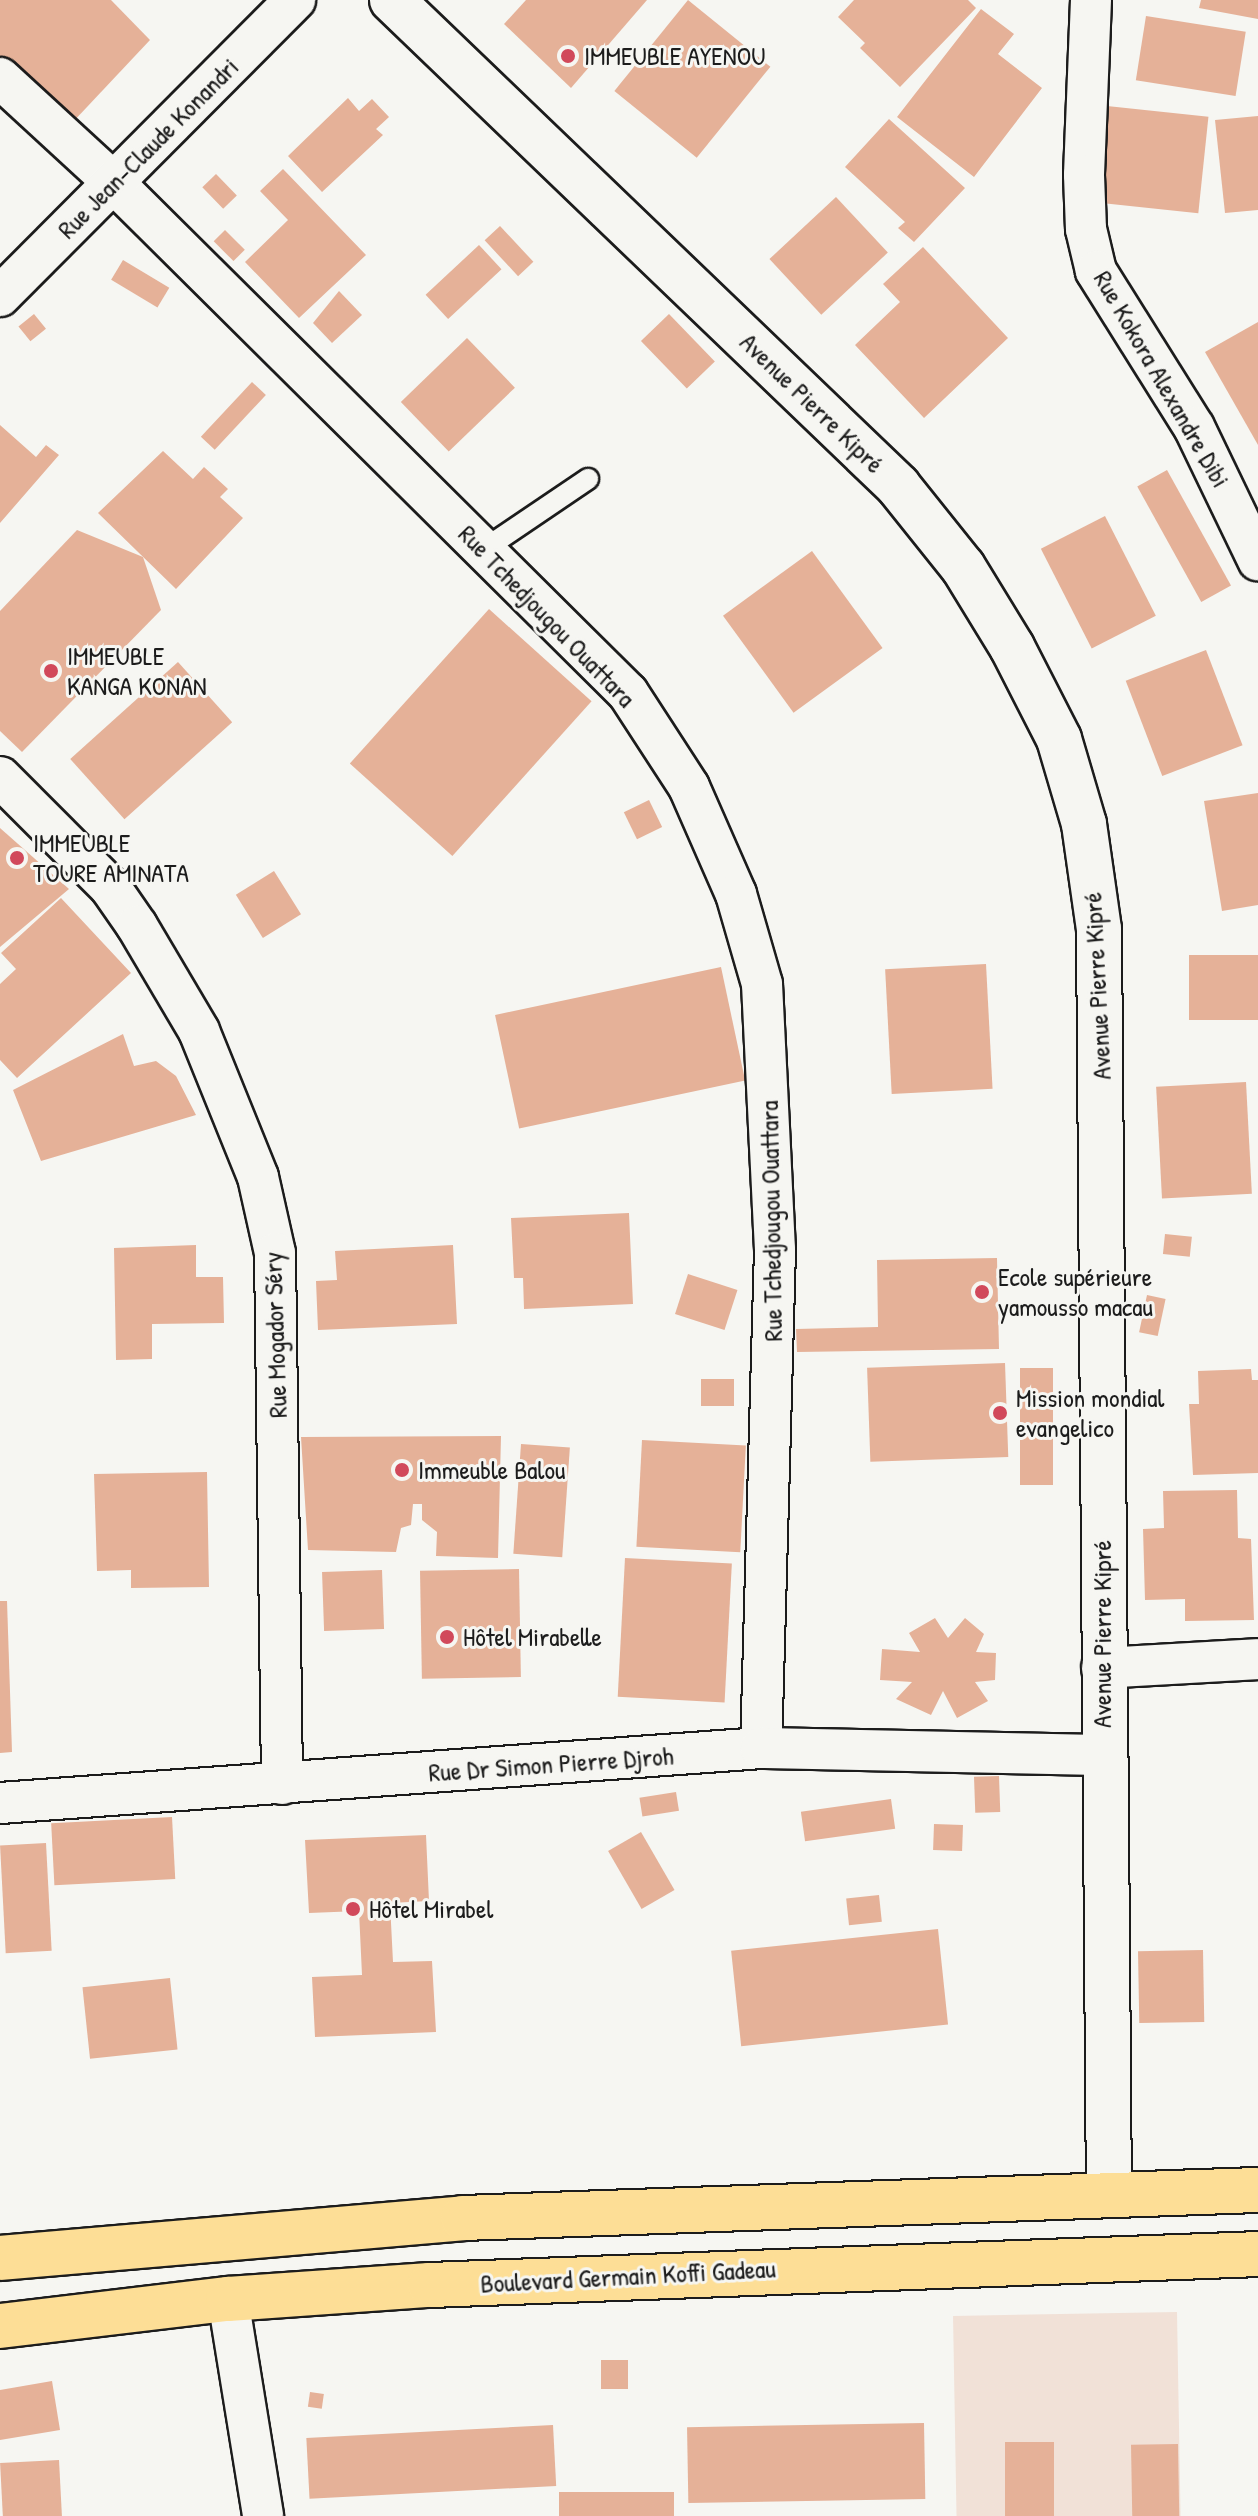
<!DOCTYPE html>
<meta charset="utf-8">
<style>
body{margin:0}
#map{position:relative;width:1258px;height:2516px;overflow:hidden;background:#f6f6f2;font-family:"Patrick Hand",sans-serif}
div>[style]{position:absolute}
.built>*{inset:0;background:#f1e1d7;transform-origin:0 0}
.building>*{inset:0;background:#e5b198;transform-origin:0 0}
.roads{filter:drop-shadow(2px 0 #1c1c1c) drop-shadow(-2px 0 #1c1c1c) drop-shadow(0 2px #1c1c1c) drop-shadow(0 -2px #1c1c1c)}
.lane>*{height:20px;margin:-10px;padding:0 10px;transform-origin:10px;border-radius:10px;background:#f6f6f2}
.street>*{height:40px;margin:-20px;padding:0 20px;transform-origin:20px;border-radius:20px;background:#f6f6f2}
.secondary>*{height:44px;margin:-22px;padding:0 22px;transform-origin:22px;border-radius:22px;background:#f6f6f2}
.primary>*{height:44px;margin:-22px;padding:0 22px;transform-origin:22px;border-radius:22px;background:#fdde96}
.dots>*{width:22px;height:22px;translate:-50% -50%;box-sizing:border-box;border:4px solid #f6f6f2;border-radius:50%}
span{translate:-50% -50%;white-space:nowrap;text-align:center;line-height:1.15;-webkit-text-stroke:6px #f6f6f2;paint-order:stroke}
.poi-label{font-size:26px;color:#1c1c1c}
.left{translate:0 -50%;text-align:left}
.street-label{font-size:26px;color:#1c1c1c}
</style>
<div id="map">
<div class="built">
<div style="left:1177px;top:2312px;width:204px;height:224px;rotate:89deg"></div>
</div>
<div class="building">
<div style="clip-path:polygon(0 0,111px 0,150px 40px,71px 124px,0 57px)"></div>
<div style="clip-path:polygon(526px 0,647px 0,571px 88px,504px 24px)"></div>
<div style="left:688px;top:0;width:106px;height:117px;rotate:39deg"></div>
<div style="clip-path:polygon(854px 0,968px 0,976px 8px,900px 87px,860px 48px,865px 43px,838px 17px)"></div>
<div style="clip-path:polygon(1201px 0,1258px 0,1258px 19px,1199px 8px)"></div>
<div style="clip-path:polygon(981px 9px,1014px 34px,998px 54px,1042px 88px,974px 177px,897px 117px)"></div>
<div style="left:1146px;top:16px;width:101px;height:65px;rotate:9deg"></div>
<div style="clip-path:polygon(348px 98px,359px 111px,372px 99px,389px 117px,376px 129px,383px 135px,322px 192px,288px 156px)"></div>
<div style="left:1107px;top:106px;width:102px;height:97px;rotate:6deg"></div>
<div style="clip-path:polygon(1258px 116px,1258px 210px,1225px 213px,1215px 120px)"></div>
<div style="clip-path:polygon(889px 119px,965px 188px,914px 242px,898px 228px,905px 222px,845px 167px)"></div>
<div style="clip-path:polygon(283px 169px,366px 255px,299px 318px,245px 262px,288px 220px,260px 191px)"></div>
<div style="left:216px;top:174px;width:30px;height:19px;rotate:46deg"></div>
<div style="left:836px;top:197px;width:76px;height:91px;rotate:47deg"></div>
<div style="left:500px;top:226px;width:49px;height:21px;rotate:47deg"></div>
<div style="left:225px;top:230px;width:28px;height:16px;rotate:45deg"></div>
<div style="left:479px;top:245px;width:33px;height:73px;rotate:47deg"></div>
<div style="clip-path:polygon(923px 247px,1008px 338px,924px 418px,855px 345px,900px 302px,883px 284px)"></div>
<div style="left:123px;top:260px;width:54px;height:23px;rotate:31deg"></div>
<div style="clip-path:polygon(339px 291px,362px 315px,332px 343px,313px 323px)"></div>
<div style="left:34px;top:314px;width:19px;height:20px;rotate:51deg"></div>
<div style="left:669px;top:314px;width:66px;height:39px;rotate:46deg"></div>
<div style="clip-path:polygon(1258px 322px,1258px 445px,1205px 352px)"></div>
<div style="left:467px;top:338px;width:69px;height:92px;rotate:46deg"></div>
<div style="left:252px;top:382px;width:19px;height:75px;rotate:43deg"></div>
<div style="clip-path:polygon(0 425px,36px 457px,46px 445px,59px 455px,0 523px)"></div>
<div style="clip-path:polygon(163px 451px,193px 479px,204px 467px,228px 489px,220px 497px,243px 518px,176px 589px,98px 513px)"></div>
<div style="left:1167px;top:470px;width:132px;height:34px;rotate:61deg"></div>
<div style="left:1105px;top:516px;width:112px;height:72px;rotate:63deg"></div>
<div style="clip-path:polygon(77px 530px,143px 557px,161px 610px,22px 752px,0 731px,0 611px)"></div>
<div style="left:812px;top:551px;width:120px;height:110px;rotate:54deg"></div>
<div style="left:489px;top:609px;width:138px;height:208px;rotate:42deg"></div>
<div style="left:1206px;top:650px;width:102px;height:86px;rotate:69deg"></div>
<div style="left:178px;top:662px;width:81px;height:145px;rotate:48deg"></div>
<div style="clip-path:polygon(1258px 793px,1258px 905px,1222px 911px,1204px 801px)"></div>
<div style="left:649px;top:800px;width:30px;height:28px;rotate:64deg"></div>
<div style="clip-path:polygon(0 828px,69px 889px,0 947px)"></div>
<div style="left:274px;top:871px;width:51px;height:45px;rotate:58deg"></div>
<div style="clip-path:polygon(61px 898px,131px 973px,17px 1078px,0 1060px,0 984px,16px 969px,1px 953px)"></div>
<div style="left:1258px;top:955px;width:65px;height:69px;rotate:90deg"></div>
<div style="left:986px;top:964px;width:125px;height:101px;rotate:87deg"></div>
<div style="left:721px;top:967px;width:116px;height:231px;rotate:78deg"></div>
<div style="clip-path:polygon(123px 1034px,134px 1066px,156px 1061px,176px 1076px,196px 1115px,41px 1161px,13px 1090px)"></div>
<div style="left:1246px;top:1082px;width:112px;height:90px;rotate:87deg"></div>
<div style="clip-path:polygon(629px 1213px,633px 1304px,524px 1309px,523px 1278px,514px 1278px,511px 1218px)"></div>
<div style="left:1165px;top:1234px;width:27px;height:20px;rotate:6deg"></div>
<div style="clip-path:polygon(196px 1245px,196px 1277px,223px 1277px,224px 1323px,152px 1324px,152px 1359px,116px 1360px,114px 1248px)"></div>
<div style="clip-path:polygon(453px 1245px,457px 1324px,318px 1330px,316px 1281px,337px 1280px,335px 1251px)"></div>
<div style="clip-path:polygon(997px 1258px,999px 1349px,797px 1352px,796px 1329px,878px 1327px,877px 1260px)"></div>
<div style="left:688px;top:1274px;width:52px;height:42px;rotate:18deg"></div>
<div style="left:1147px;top:1295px;width:19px;height:38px;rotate:12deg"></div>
<div style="left:1005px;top:1363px;width:94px;height:138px;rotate:88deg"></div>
<div style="left:1020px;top:1368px;width:33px;height:117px"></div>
<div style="clip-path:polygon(1251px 1369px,1252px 1380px,1258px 1380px,1258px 1473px,1193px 1475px,1189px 1404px,1199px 1404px,1198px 1371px)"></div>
<div style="left:734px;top:1379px;width:27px;height:33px;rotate:90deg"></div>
<div style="clip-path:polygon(501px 1436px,498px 1558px,436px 1556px,437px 1532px,422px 1520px,422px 1504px,413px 1504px,411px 1525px,401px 1528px,396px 1552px,308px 1550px,301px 1437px)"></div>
<div style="left:642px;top:1440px;width:104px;height:107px;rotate:3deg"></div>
<div style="left:521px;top:1444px;width:49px;height:110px;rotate:4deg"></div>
<div style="clip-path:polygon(207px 1472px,209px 1587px,131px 1588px,131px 1570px,97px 1571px,94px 1474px)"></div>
<div style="clip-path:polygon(1237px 1490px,1238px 1538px,1251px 1539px,1254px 1620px,1185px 1621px,1185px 1599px,1145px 1600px,1143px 1529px,1164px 1528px,1163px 1491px)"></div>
<div style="left:625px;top:1558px;width:107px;height:139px;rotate:3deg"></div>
<div style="left:519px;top:1569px;width:108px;height:99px;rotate:89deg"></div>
<div style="left:382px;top:1570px;width:59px;height:60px;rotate:88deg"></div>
<div style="clip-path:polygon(0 1601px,7px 1601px,12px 1752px,0 1753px)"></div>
<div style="clip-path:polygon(935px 1618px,948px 1638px,965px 1618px,984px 1634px,976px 1652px,996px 1653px,995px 1680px,975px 1682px,988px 1701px,957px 1718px,943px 1691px,931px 1715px,896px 1699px,912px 1682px,880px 1680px,882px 1649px,920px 1652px,909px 1633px)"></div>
<div style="left:999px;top:1776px;width:36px;height:25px;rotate:88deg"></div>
<div style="left:676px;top:1792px;width:19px;height:37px;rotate:81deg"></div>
<div style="left:891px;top:1799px;width:30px;height:91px;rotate:82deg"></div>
<div style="left:172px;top:1817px;width:62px;height:121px;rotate:87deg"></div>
<div style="left:934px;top:1824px;width:29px;height:26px;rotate:2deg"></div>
<div style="left:641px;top:1832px;width:67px;height:38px;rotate:60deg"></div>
<div style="clip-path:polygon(426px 1835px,429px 1901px,390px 1903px,393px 1962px,432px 1961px,436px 2032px,315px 2037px,312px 1977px,362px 1975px,359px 1911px,309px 1913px,305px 1840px)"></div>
<div style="left:46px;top:1843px;width:108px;height:46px;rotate:87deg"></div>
<div style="left:879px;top:1895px;width:27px;height:33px;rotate:84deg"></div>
<div style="left:938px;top:1929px;width:96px;height:208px;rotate:84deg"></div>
<div style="left:1203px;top:1950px;width:72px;height:65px;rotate:89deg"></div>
<div style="left:170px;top:1978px;width:72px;height:88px;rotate:84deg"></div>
<div style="left:601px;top:2360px;width:27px;height:29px"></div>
<div style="clip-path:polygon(52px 2381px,60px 2430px,0 2440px,0 2390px)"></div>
<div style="left:310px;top:2392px;width:14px;height:15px;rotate:8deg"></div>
<div style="left:924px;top:2423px;width:76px;height:237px;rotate:89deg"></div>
<div style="left:553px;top:2425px;width:61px;height:247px;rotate:87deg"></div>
<div style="left:1005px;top:2442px;width:49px;height:74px"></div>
<div style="left:1178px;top:2444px;width:72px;height:47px;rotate:89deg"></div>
<div style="left:59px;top:2460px;width:56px;height:59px;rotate:87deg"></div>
<div style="left:559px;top:2492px;width:115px;height:24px"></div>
</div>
<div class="roads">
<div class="lane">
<div style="left:483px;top:550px;width:127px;rotate:-34.1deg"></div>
</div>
<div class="street">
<div style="left:1091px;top:0;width:175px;rotate:92.3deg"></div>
<div style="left:1084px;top:175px;width:54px;rotate:87.9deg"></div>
<div style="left:1086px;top:229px;width:43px;rotate:76.6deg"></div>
<div style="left:1096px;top:271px;width:184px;rotate:57.9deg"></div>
<div style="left:1194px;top:427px;width:148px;rotate:64.3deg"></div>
<div style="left:0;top:78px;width:155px;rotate:42.6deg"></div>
<div style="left:114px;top:183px;width:724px;rotate:44.78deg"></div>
<div style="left:628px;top:693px;width:112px;rotate:57deg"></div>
<div style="left:689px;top:787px;width:117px;rotate:66.3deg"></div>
<div style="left:736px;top:894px;width:94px;rotate:73.9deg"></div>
<div style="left:762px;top:984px;width:265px;rotate:87.2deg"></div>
<div style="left:775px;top:1249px;width:499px;rotate:91.6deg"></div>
<div style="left:0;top:296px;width:418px;rotate:-45.1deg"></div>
<div style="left:0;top:777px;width:156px;rotate:45deg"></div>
<div style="left:110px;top:887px;width:47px;rotate:55.3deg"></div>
<div style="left:137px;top:926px;width:122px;rotate:59.4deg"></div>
<div style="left:199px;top:1031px;width:157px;rotate:68deg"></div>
<div style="left:258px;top:1177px;width:78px;rotate:77.4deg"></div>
<div style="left:275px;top:1253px;width:531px;rotate:89.24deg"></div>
<div style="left:1102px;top:1668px;width:156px;rotate:-3.3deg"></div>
<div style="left:0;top:1803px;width:763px;rotate:-4.13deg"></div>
<div style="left:761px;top:1748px;width:342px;rotate:1.2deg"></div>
<div style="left:228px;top:2299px;width:220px;rotate:80.8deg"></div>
</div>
<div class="secondary">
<div style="left:392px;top:0;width:702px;rotate:43.84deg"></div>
<div style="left:898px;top:486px;width:104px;rotate:51.3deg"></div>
<div style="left:963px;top:567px;width:94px;rotate:58.5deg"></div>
<div style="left:1012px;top:647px;width:103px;rotate:62.9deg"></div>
<div style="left:1059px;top:739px;width:89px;rotate:73.6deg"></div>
<div style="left:1084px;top:824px;width:106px;rotate:81.9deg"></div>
<div style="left:1099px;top:929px;width:1264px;rotate:89.55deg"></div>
</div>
<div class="primary">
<div style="left:0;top:2258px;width:465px;rotate:-4.9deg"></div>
<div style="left:463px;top:2218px;width:795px;rotate:-2.02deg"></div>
<div style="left:0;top:2326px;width:230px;rotate:-6.8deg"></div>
<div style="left:228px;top:2299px;width:202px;rotate:-4deg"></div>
<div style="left:430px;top:2285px;width:829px;rotate:-2.14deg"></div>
</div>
</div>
<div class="dots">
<div style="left:568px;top:56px;background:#d1495b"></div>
<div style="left:51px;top:671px;background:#d1495b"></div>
<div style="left:17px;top:858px;background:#d1495b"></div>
<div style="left:982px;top:1292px;background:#d1495b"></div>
<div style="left:1000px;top:1413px;background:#d1495b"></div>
<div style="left:402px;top:1470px;background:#d1495b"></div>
<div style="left:447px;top:1637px;background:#d1495b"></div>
<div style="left:353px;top:1909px;background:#d1495b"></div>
</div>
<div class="poi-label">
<span class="left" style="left:584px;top:56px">IMMEUBLE AYENOU</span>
<span class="left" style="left:67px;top:671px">IMMEUBLE<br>KANGA KONAN</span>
<span class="left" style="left:33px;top:858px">IMMEUBLE<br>TOURE AMINATA</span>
<span class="left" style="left:998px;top:1292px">Ecole supérieure<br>yamousso macau</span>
<span class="left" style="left:1016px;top:1413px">Mission mondial<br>evangelico</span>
<span class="left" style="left:418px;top:1470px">Immeuble Balou</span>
<span class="left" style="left:463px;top:1637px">Hôtel Mirabelle</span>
<span class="left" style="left:369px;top:1909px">Hôtel Mirabel</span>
</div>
<div class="street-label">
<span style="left:148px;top:148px;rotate:-45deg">Rue Jean-Claude Konandri</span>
<span style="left:1162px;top:379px;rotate:60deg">Rue Kokora Alexandre Dibi</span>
<span style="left:812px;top:403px;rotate:44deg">Avenue Pierre Kipré</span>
<span style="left:547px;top:616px;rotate:46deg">Rue Tchedjougou Ouattara</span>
<span style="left:1097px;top:986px;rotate:-93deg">Avenue Pierre Kipré</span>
<span style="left:771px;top:1221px;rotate:-91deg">Rue Tchedjougou Ouattara</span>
<span style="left:275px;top:1335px;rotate:-92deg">Rue Mogador Séry</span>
<span style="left:1102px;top:1634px;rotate:-90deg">Avenue Pierre Kipré</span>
<span style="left:551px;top:1764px;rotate:-4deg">Rue Dr Simon Pierre Djroh</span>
<span style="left:628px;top:2276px;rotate:-3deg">Boulevard Germain Koffi Gadeau</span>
</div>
</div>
